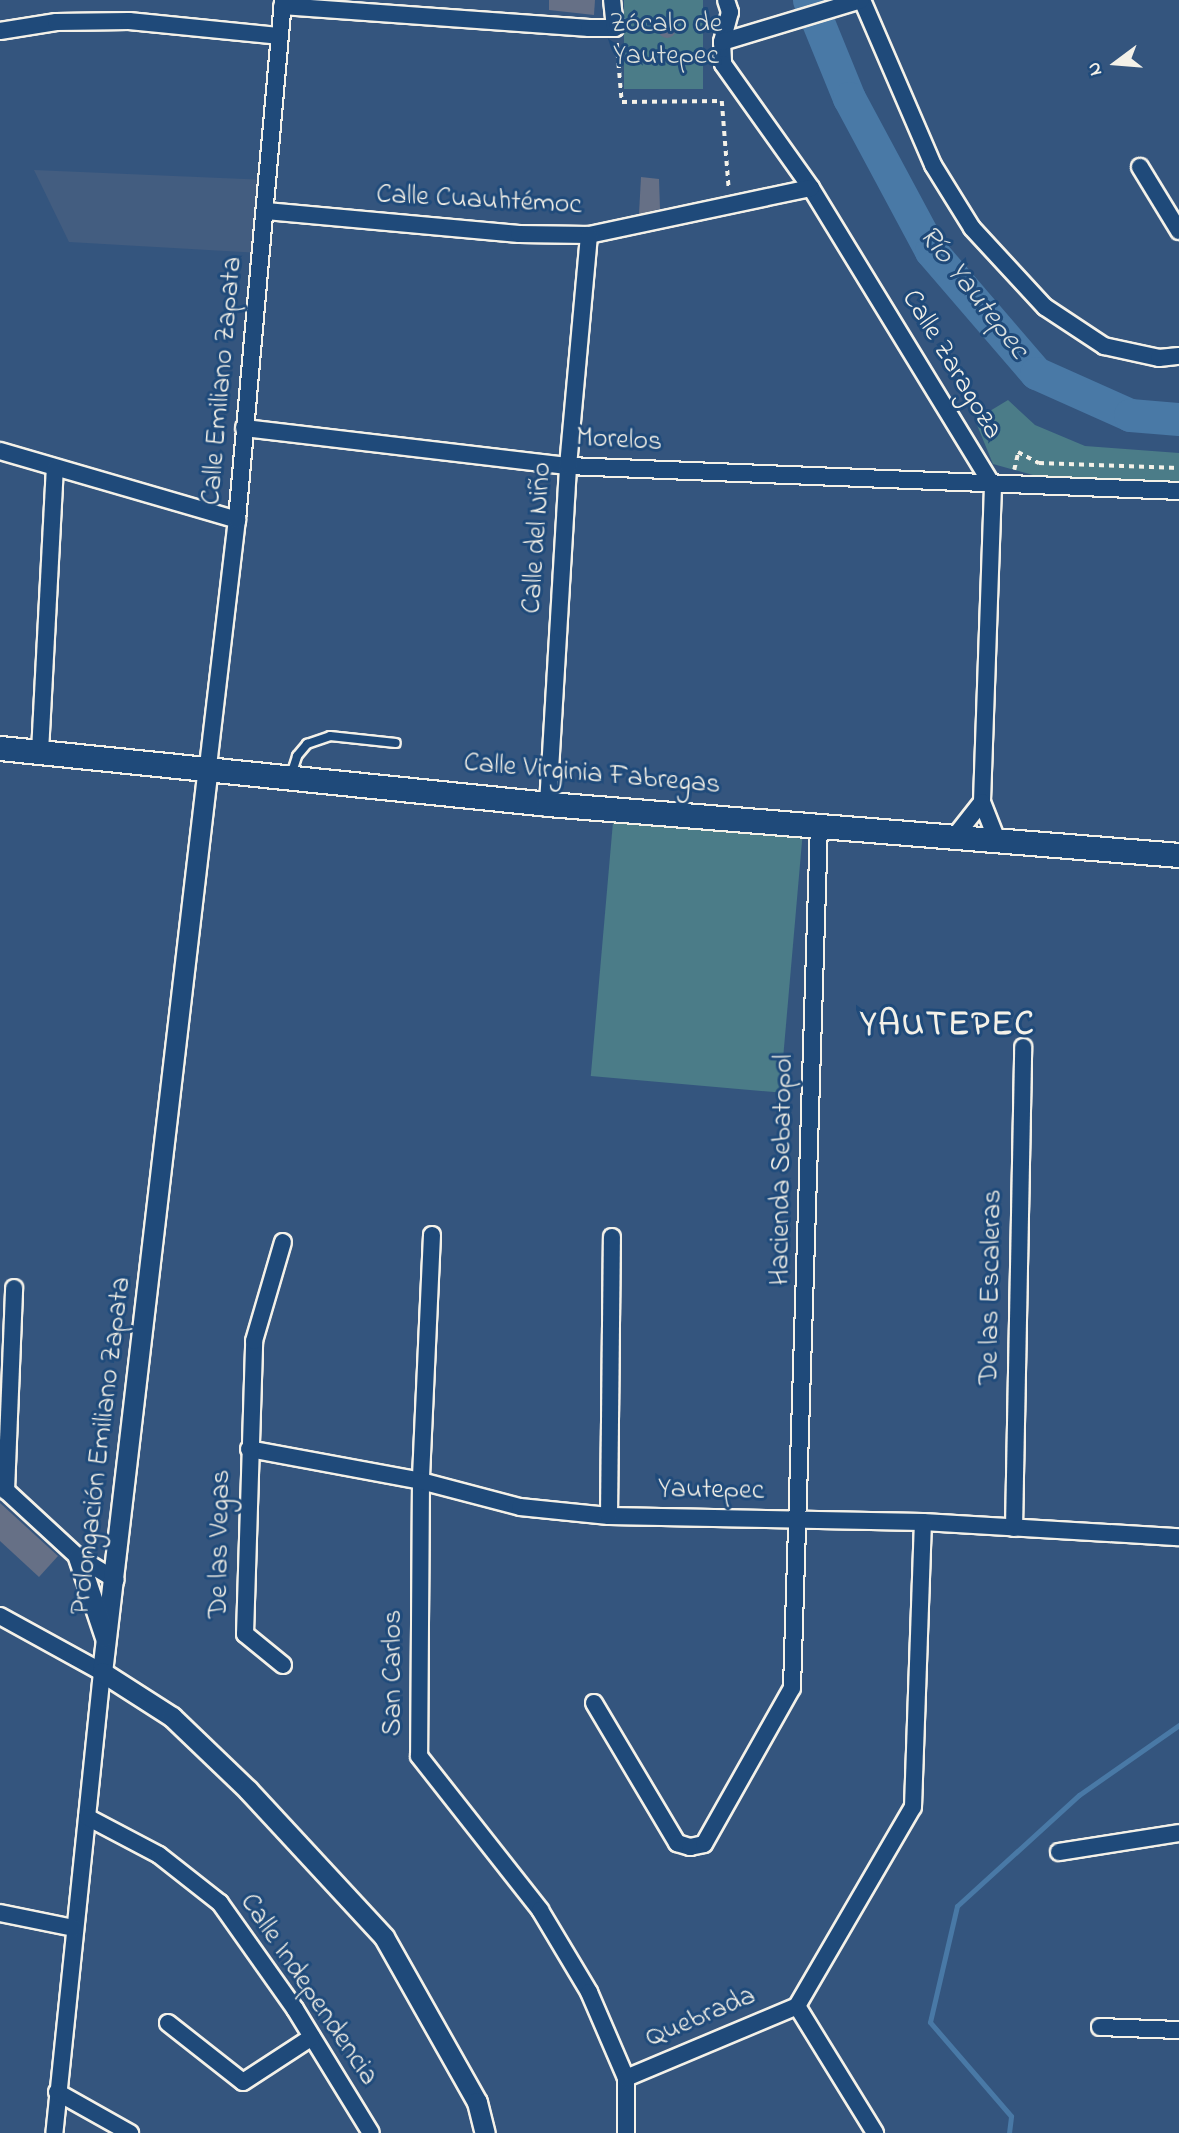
<!DOCTYPE html>
<meta charset="utf-8">
<style>
body{margin:0}
#map{position:relative;width:1179px;height:2133px;overflow:hidden;background:#34557e;font-family:"Indie Flower",sans-serif}
div>[style]{position:absolute}
.built>*{inset:0;background:#435d80}
.green>*{inset:0;background:#4b7c88;transform-origin:0 0}
.stream>*{height:5px;margin:-2.5px;padding:0 2.5px;transform-origin:2.5px;border-radius:2.5px;background:#4979a6}
.river>*{height:33px;margin:-16.5px;padding:0 16.5px;transform-origin:16.5px;border-radius:16.5px;background:#4979a6}
.building>*{inset:0;background:#667086}
.round{border-radius:50%}
.path>*{height:3.5px;margin-top:-1.75px;transform-origin:0;background:repeating-linear-gradient(90deg,#f4f1e8 0 5px,transparent 0 10px)}
.roads{filter:drop-shadow(2px 0 #f4f1e8) drop-shadow(-2px 0 #f4f1e8) drop-shadow(0 2px #f4f1e8) drop-shadow(0 -2px #f4f1e8)}
.service>*{height:8px;margin:-4px;padding:0 4px;transform-origin:4px;border-radius:4px;background:#1f4a7a}
.minor>*{height:16px;margin:-8px;padding:0 8px;transform-origin:8px;border-radius:8px;background:#1f4a7a}
.tertiary>*{height:19px;margin:-9.5px;padding:0 9.5px;transform-origin:9.5px;border-radius:9.5px;background:#1f4a7a}
.secondary>*{height:23px;margin:-11.5px;padding:0 11.5px;transform-origin:11.5px;border-radius:11.5px;background:#1f4a7a}
span{translate:-50% -50%;white-space:nowrap;text-align:center;line-height:1.15;-webkit-text-stroke:6px #1f4a7a;paint-order:stroke}
.park-label{font-size:28px;color:#dbdfda}
.street-label{font-size:28px;color:#f4f1e8}
.water-label{font-size:30px;color:#dadfde;font-style:italic}
.district-label{font-size:35px;color:#f4f1e8;font-weight:700;letter-spacing:2px}
.north{position:absolute;left:1081px;top:28px;width:70px;height:70px;-webkit-text-stroke:5px #1f4a7a;paint-order:stroke;rotate:254deg;font-size:19px;font-weight:700;line-height:28px;text-align:center;color:#f4f1e8}
.north::after{content:'';display:block;margin:auto;width:24px;height:32px;background:#f4f1e8;clip-path:polygon(50% 0,100% 100%,50% 72%,0 100%)}
</style>
<div id="map">
<div class="built">
<div style="clip-path:polygon(34px 170px,266px 180px,259px 253px,69px 242px)"></div>
</div>
<div class="green">
<div style="left:624px;top:0;width:79px;height:89px"></div>
<div style="clip-path:polygon(1008px 400px,1035px 425px,1085px 446px,1179px 453px,1179px 481px,1040px 477px,993px 464px,975px 420px)"></div>
<div style="left:613px;top:822px;width:190px;height:255px;rotate:5deg"></div>
</div>
<div class="stream">
<div style="left:1009px;top:2133px;width:17px;rotate:-83deg"></div>
<div style="left:1011px;top:2116px;width:124px;rotate:-130.8deg"></div>
<div style="left:930px;top:2022px;width:119px;rotate:-76.9deg"></div>
<div style="left:957px;top:1906px;width:165px;rotate:-42.3deg"></div>
<div style="left:1079px;top:1795px;width:122px;rotate:-35deg"></div>
</div>
<div class="river">
<div style="left:809px;top:0;width:106px;rotate:67.8deg"></div>
<div style="left:849px;top:98px;width:174px;rotate:61.8deg"></div>
<div style="left:931px;top:251px;width:161px;rotate:49.3deg"></div>
<div style="left:1036px;top:373px;width:103px;rotate:24.1deg"></div>
<div style="left:1130px;top:415px;width:49px;rotate:4.7deg"></div>
</div>
<div class="building">
<div style="clip-path:polygon(549px 0,595px 0,594px 15px,549px 10px)"></div>
<div class="round" style="left:658px;top:20px;width:18px;height:18px"></div>
<div style="clip-path:polygon(641px 177px,659px 179px,660px 209px,639px 214px)"></div>
<div style="clip-path:polygon(0 1503px,58px 1556px,39px 1577px,0 1541px)"></div>
</div>
<div class="path">
<div style="left:617px;top:43px;width:59px;rotate:85.2deg"></div>
<div style="left:622px;top:102px;width:100px;rotate:-0.6deg"></div>
<div style="left:722px;top:101px;width:89px;rotate:85.5deg"></div>
<div style="left:1014px;top:470px;width:18px;rotate:-77deg"></div>
<div style="left:1018px;top:452px;width:24px;rotate:28deg"></div>
<div style="left:1039px;top:463px;width:140px;rotate:2deg"></div>
</div>
<div class="roads">
<div class="service">
<div style="left:291px;top:775px;width:20px;rotate:-72deg"></div>
<div style="left:297px;top:756px;width:16px;rotate:-50deg"></div>
<div style="left:307px;top:744px;width:24px;rotate:-19deg"></div>
<div style="left:330px;top:736px;width:66px;rotate:6.1deg"></div>
</div>
<div class="minor">
<div style="left:726px;top:0;width:13px;rotate:72deg"></div>
<div style="left:730px;top:12px;width:31px;rotate:105deg"></div>
<div style="left:722px;top:42px;width:22px;rotate:87deg"></div>
<div style="left:723px;top:64px;width:152px;rotate:54.6deg"></div>
<div style="left:811px;top:188px;width:349px;rotate:58.6deg"></div>
<div style="left:993px;top:486px;width:316px;rotate:92deg"></div>
<div style="left:982px;top:802px;width:42px;rotate:128.2deg"></div>
<div style="left:862px;top:0;width:180px;rotate:66.7deg"></div>
<div style="left:933px;top:165px;width:74px;rotate:58.2deg"></div>
<div style="left:972px;top:228px;width:108px;rotate:47.3deg"></div>
<div style="left:1045px;top:307px;width:71px;rotate:33.5deg"></div>
<div style="left:1104px;top:346px;width:56px;rotate:12.3deg"></div>
<div style="left:1159px;top:358px;width:20px;rotate:-6deg"></div>
<div style="left:282px;top:6px;width:308px;rotate:4.1deg"></div>
<div style="left:589px;top:28px;width:26px"></div>
<div style="left:615px;top:28px;width:28px;rotate:-96deg"></div>
<div style="left:0;top:31px;width:57px;rotate:-9.1deg"></div>
<div style="left:56px;top:22px;width:73px;rotate:-0.8deg"></div>
<div style="left:129px;top:21px;width:150px;rotate:5.7deg"></div>
<div style="left:722px;top:42px;width:145px;rotate:-16.8deg"></div>
<div style="left:1140px;top:167px;width:75px;rotate:58.6deg"></div>
<div style="left:266px;top:211px;width:254px;rotate:5.2deg"></div>
<div style="left:519px;top:234px;width:70px;rotate:0.8deg"></div>
<div style="left:589px;top:235px;width:227px;rotate:-12deg"></div>
<div style="left:244px;top:428px;width:326px;rotate:6.7deg"></div>
<div style="left:568px;top:466px;width:612px;rotate:2.34deg"></div>
<div style="left:0;top:451px;width:247px;rotate:16.2deg"></div>
<div style="left:40px;top:752px;width:284px;rotate:-87deg"></div>
<div style="left:208px;top:766px;width:248px;rotate:-83.3deg"></div>
<div style="left:237px;top:520px;width:522px;rotate:-84.94deg"></div>
<div style="left:982px;top:802px;width:41px;rotate:68.5deg"></div>
<div style="left:548px;top:804px;width:339px;rotate:-86.6deg"></div>
<div style="left:568px;top:466px;width:232px;rotate:-84.8deg"></div>
<div style="left:432px;top:1235px;width:246px;rotate:92.6deg"></div>
<div style="left:421px;top:1481px;width:275px;rotate:90.4deg"></div>
<div style="left:419px;top:1756px;width:196px;rotate:51.8deg"></div>
<div style="left:540px;top:1910px;width:96px;rotate:59.1deg"></div>
<div style="left:589px;top:1992px;width:94px;rotate:66.7deg"></div>
<div style="left:626px;top:2078px;width:55px;rotate:90deg"></div>
<div style="left:249px;top:1449px;width:175px;rotate:10.5deg"></div>
<div style="left:421px;top:1481px;width:102px;rotate:14.7deg"></div>
<div style="left:520px;top:1507px;width:89px;rotate:5.8deg"></div>
<div style="left:609px;top:1516px;width:314px;rotate:1.1deg"></div>
<div style="left:923px;top:1522px;width:256px;rotate:3.4deg"></div>
<div style="left:0;top:1485px;width:106px;rotate:42.7deg"></div>
<div style="left:78px;top:1557px;width:44px;rotate:31.2deg"></div>
<div style="left:6px;top:1491px;width:203px;rotate:-87.7deg"></div>
<div style="left:609px;top:1516px;width:279px;rotate:-89.4deg"></div>
<div style="left:1014px;top:1528px;width:481px;rotate:-88.9deg"></div>
<div style="left:0;top:1616px;width:116px;rotate:28.8deg"></div>
<div style="left:102px;top:1672px;width:463px;rotate:95.9deg"></div>
<div style="left:283px;top:1665px;width:49px;rotate:-140.8deg"></div>
<div style="left:245px;top:1634px;width:293px;rotate:-88.2deg"></div>
<div style="left:254px;top:1341px;width:103px;rotate:-73.7deg"></div>
<div style="left:594px;top:1703px;width:163px;rotate:59.3deg"></div>
<div style="left:677px;top:1843px;width:14px;rotate:17deg"></div>
<div style="left:690px;top:1847px;width:14px;rotate:-12deg"></div>
<div style="left:704px;top:1844px;width:179px;rotate:-60.6deg"></div>
<div style="left:792px;top:1688px;width:864px;rotate:-88.21deg"></div>
<div style="left:87px;top:1817px;width:81px;rotate:27.8deg"></div>
<div style="left:159px;top:1855px;width:78px;rotate:38.2deg"></div>
<div style="left:220px;top:1903px;width:130px;rotate:54.7deg"></div>
<div style="left:295px;top:2009px;width:145px;rotate:58.5deg"></div>
<div style="left:1059px;top:1852px;width:121px;rotate:-9deg"></div>
<div style="left:0;top:1913px;width:76px;rotate:11.5deg"></div>
<div style="left:797px;top:2006px;width:230px;rotate:-59.8deg"></div>
<div style="left:913px;top:1807px;width:285px;rotate:-88deg"></div>
<div style="left:797px;top:2006px;width:149px;rotate:58.4deg"></div>
<div style="left:168px;top:2023px;width:95px;rotate:38.2deg"></div>
<div style="left:243px;top:2082px;width:82px;rotate:-33.1deg"></div>
<div style="left:1100px;top:2027px;width:79px;rotate:2.2deg"></div>
<div style="left:626px;top:2078px;width:186px;rotate:-22.8deg"></div>
<div style="left:57px;top:2092px;width:84px;rotate:29.3deg"></div>
</div>
<div class="tertiary">
<div style="left:208px;top:766px;width:912px;rotate:96.67deg"></div>
<div style="left:102px;top:1672px;width:83px;rotate:32.7deg"></div>
<div style="left:172px;top:1717px;width:105px;rotate:43.8deg"></div>
<div style="left:248px;top:1790px;width:200px;rotate:47.2deg"></div>
<div style="left:384px;top:1937px;width:189px;rotate:60.6deg"></div>
<div style="left:477px;top:2102px;width:32px;rotate:76deg"></div>
<div style="left:78px;top:1557px;width:84px;rotate:71.4deg"></div>
</div>
<div class="secondary">
<div style="left:0;top:748px;width:551px;rotate:5.83deg"></div>
<div style="left:548px;top:804px;width:633px;rotate:4.62deg"></div>
</div>
</div>
<div class="park-label">
<span style="left:666px;top:41px">Zócalo de<br>Yautepec</span>
</div>
<div class="street-label">
<span style="left:479px;top:201px;rotate:3deg">Calle Cuauhtémoc</span>
<span style="left:951px;top:365px;rotate:59deg">Calle Zaragoza</span>
<span style="left:223px;top:381px;rotate:-85deg">Calle Emiliano Zapata</span>
<span style="left:619px;top:441px;rotate:3deg">Morelos</span>
<span style="left:538px;top:538px;rotate:-86deg">Calle del Niño</span>
<span style="left:592px;top:775px;rotate:5deg">Calle Virginia Fabregas</span>
<span style="left:783px;top:1170px;rotate:-89deg">Hacienda Sebatopol</span>
<span style="left:992px;top:1287px;rotate:-89deg">De las Escaleras</span>
<span style="left:102px;top:1446px;rotate:-83deg">Prolongación Emiliano Zapata</span>
<span style="left:711px;top:1491px;rotate:1deg">Yautepec</span>
<span style="left:221px;top:1544px;rotate:-89deg">De las Vegas</span>
<span style="left:394px;top:1673px;rotate:-90deg">San Carlos</span>
<span style="left:308px;top:1990px;rotate:56deg">Calle Independencia</span>
<span style="left:701px;top:2018px;rotate:-23deg">Quebrada</span>
</div>
<div class="water-label">
<span style="left:973px;top:293px;rotate:52deg">Río Yautepec</span>
</div>
<div class="district-label">
<span style="left:948px;top:1026px">YAUTEPEC</span>
</div>
<div class="north">N</div>
</div>
